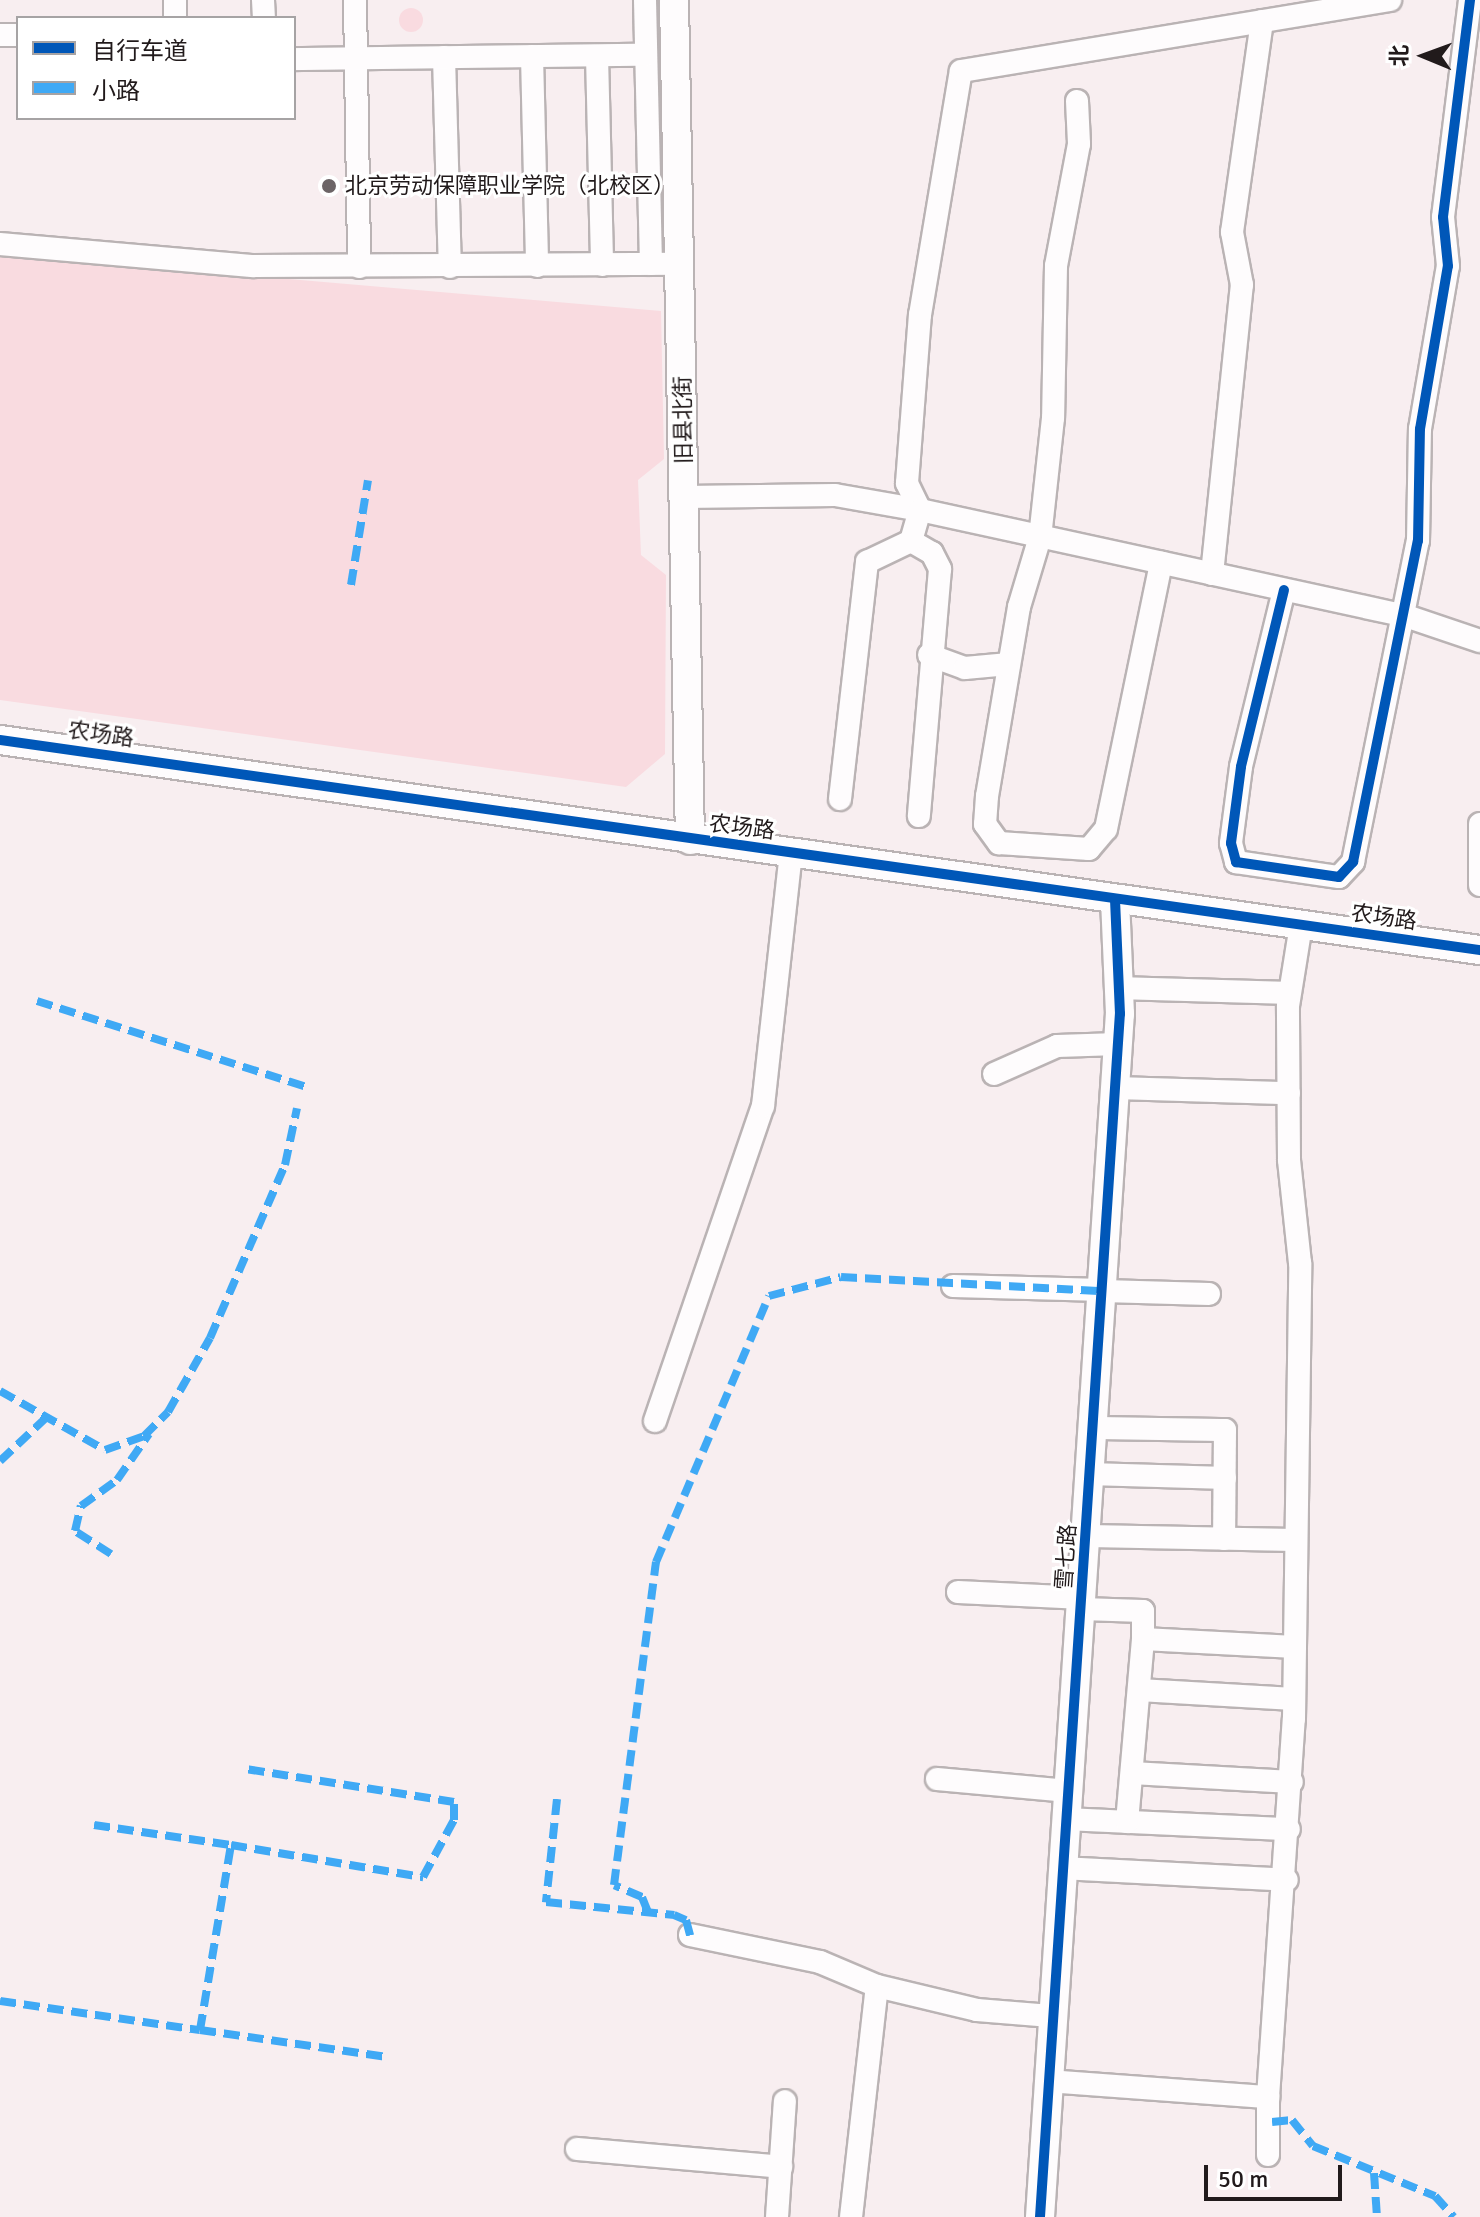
<!DOCTYPE html>
<meta charset="utf-8">
<style>
body{margin:0}
#map{position:relative;width:1480px;height:2217px;overflow:hidden;background:#f8eef0;font-family:Signika,"Noto Sans SC",sans-serif}
div>[style]{position:absolute}
.green>*{inset:0;background:#f9dbe0}
.round{border-radius:50%}
.roads{filter:drop-shadow(2px 0 #bab3b4) drop-shadow(-2px 0 #bab3b4) drop-shadow(0 2px #bab3b4) drop-shadow(0 -2px #bab3b4)}
.minor>*{height:22px;margin:-11px;padding:0 11px;transform-origin:11px;border-radius:11px;background:#fefcfd}
.tertiary>*{height:28px;margin:-14px;padding:0 14px;transform-origin:14px;border-radius:14px;background:#fefcfd}
.quiet>*{height:8px;margin-top:-4px;transform-origin:0;background:repeating-linear-gradient(90deg,#3fa9f5 0 16px,transparent 0 24px)}
.cycleway>*{height:10px;margin:-5px;padding:0 5px;transform-origin:5px;border-radius:5px;background:#0057b8}
.dots>*{width:22px;height:22px;translate:-50% -50%;box-sizing:border-box;border:4px solid #fff;border-radius:50%}
span{translate:-50% -50%;white-space:nowrap;text-align:center;line-height:1.15;-webkit-text-stroke:6px #fff;paint-order:stroke}
.poi-label{font-size:22px;color:#211a1b}
.left{translate:0 -50%;text-align:left}
.street-label{font-size:22px;color:#211a1b}
.legend{position:absolute;left:16px;top:16px;width:280px;height:104px;box-sizing:border-box;background:#fff;border:2px solid #a6a3a4;margin:0;padding:10px 14px;list-style:none;font-size:24px;color:#211a1b}
.legend li{display:flex;align-items:center;gap:16px;height:40px}
.legend b{width:40px;border:2px solid #a6a3a4}
.north{position:absolute;left:1384px;top:16px;width:80px;height:80px;-webkit-text-stroke:6px #fff;paint-order:stroke;rotate:271deg;font-size:22px;font-weight:700;line-height:32px;text-align:center;color:#211a1b}
.north::after{content:'';display:block;margin:auto;width:28px;height:36px;background:#211a1b;clip-path:polygon(50% 0,100% 100%,50% 72%,0 100%)}
.scale{position:absolute;left:1204px;top:2165px;width:138px;height:36px;box-sizing:border-box;border:4px solid #211a1b;border-top:0;padding-left:10px;font-size:24px;line-height:28px;white-space:nowrap;color:#211a1b;-webkit-text-stroke:6px #fff;paint-order:stroke}
</style>
<div id="map">
<div class="green">
<div class="round" style="left:399px;top:8px;width:24px;height:24px"></div>
<div style="clip-path:polygon(0 254px,661px 311px,664px 459px,638px 480px,641px 555px,666px 575px,665px 754px,626px 787px,0 700px)"></div>
</div>
<div class="roads">
<div class="minor">
<div style="left:175px;top:0;width:18px;rotate:90deg"></div>
<div style="left:263px;top:0;width:18px;rotate:87deg"></div>
<div style="left:355px;top:0;width:267px;rotate:89.1deg"></div>
<div style="left:645px;top:0;width:264px;rotate:88.7deg"></div>
<div style="left:0;top:35px;width:18px"></div>
<div style="left:532px;top:56px;width:210px;rotate:88.6deg"></div>
<div style="left:597px;top:56px;width:209px;rotate:88.6deg"></div>
<div style="left:444px;top:57px;width:210px;rotate:88.4deg"></div>
<div style="left:294px;top:59px;width:352px;rotate:-0.7deg"></div>
<div style="left:1077px;top:101px;width:43px;rotate:87.3deg"></div>
<div style="left:1079px;top:144px;width:124px;rotate:100.7deg"></div>
<div style="left:1056px;top:266px;width:152px;rotate:91.1deg"></div>
<div style="left:1053px;top:418px;width:120px;rotate:96.2deg"></div>
<div style="left:1040px;top:537px;width:73px;rotate:106.7deg"></div>
<div style="left:1019px;top:607px;width:192px;rotate:99.6deg"></div>
<div style="left:987px;top:796px;width:28px;rotate:94deg"></div>
<div style="left:985px;top:824px;width:24px;rotate:54deg"></div>
<div style="left:999px;top:843px;width:90px;rotate:3.8deg"></div>
<div style="left:1089px;top:849px;width:26px;rotate:-50deg"></div>
<div style="left:1106px;top:829px;width:272px;rotate:-78.3deg"></div>
<div style="left:0;top:244px;width:255px;rotate:5deg"></div>
<div style="left:254px;top:266px;width:426px;rotate:-0.3deg"></div>
<div style="left:685px;top:497px;width:150px;rotate:-0.8deg"></div>
<div style="left:835px;top:495px;width:86px;rotate:10deg"></div>
<div style="left:920px;top:510px;width:30px;rotate:-116deg"></div>
<div style="left:907px;top:483px;width:169px;rotate:-85.6deg"></div>
<div style="left:920px;top:315px;width:247px;rotate:-80.5deg"></div>
<div style="left:961px;top:71px;width:435px;rotate:-9.4deg"></div>
<div style="left:911px;top:541px;width:24px;rotate:30deg"></div>
<div style="left:932px;top:553px;width:18px;rotate:63deg"></div>
<div style="left:940px;top:569px;width:248px;rotate:94.9deg"></div>
<div style="left:1212px;top:574px;width:291px;rotate:-84.1deg"></div>
<div style="left:1242px;top:285px;width:54px;rotate:-100.7deg"></div>
<div style="left:1232px;top:232px;width:213px;rotate:-81.9deg"></div>
<div style="left:1284px;top:590px;width:182px;rotate:103.7deg"></div>
<div style="left:1241px;top:767px;width:77px;rotate:97.5deg"></div>
<div style="left:1231px;top:843px;width:20px;rotate:75deg"></div>
<div style="left:1236px;top:862px;width:104px;rotate:8.3deg"></div>
<div style="left:1339px;top:877px;width:21px;rotate:-47deg"></div>
<div style="left:1353px;top:862px;width:328px;rotate:-78.6deg"></div>
<div style="left:1418px;top:541px;width:112px;rotate:-89deg"></div>
<div style="left:1420px;top:429px;width:165px;rotate:-80.3deg"></div>
<div style="left:1448px;top:266px;width:49px;rotate:-95.8deg"></div>
<div style="left:1443px;top:217px;width:219px;rotate:-82.9deg"></div>
<div style="left:929px;top:655px;width:38px;rotate:20deg"></div>
<div style="left:965px;top:668px;width:44px;rotate:-5.2deg"></div>
<div style="left:840px;top:799px;width:239px;rotate:-83.5deg"></div>
<div style="left:867px;top:562px;width:49px;rotate:-25.5deg"></div>
<div style="left:911px;top:541px;width:32px;rotate:-74deg"></div>
<div style="left:920px;top:510px;width:497px;rotate:12.3deg"></div>
<div style="left:1406px;top:616px;width:78px;rotate:18.7deg"></div>
<div style="left:1480px;top:824px;width:61px;rotate:90deg"></div>
<div style="left:1119px;top:988px;width:170px;rotate:1.7deg"></div>
<div style="left:994px;top:1074px;width:69px;rotate:-24deg"></div>
<div style="left:1057px;top:1046px;width:61px;rotate:-1.9deg"></div>
<div style="left:1116px;top:1088px;width:173px;rotate:1.7deg"></div>
<div style="left:953px;top:1286px;width:150px;rotate:1.5deg"></div>
<div style="left:1103px;top:1291px;width:106px;rotate:1.6deg"></div>
<div style="left:655px;top:1421px;width:333px;rotate:-71.1deg"></div>
<div style="left:763px;top:1106px;width:255px;rotate:-83.7deg"></div>
<div style="left:1094px;top:1428px;width:131px;rotate:0.9deg"></div>
<div style="left:1225px;top:1430px;width:109px;rotate:90.5deg"></div>
<div style="left:1091px;top:1474px;width:134px;rotate:1.7deg"></div>
<div style="left:1087px;top:1536px;width:209px;rotate:1.1deg"></div>
<div style="left:958px;top:1592px;width:125px;rotate:2.7deg"></div>
<div style="left:1082px;top:1609px;width:61px;rotate:1.9deg"></div>
<div style="left:1143px;top:1611px;width:28px;rotate:90deg"></div>
<div style="left:1143px;top:1639px;width:152px;rotate:3deg"></div>
<div style="left:1139px;top:1690px;width:155px;rotate:3.3deg"></div>
<div style="left:1132px;top:1773px;width:160px;rotate:3.2deg"></div>
<div style="left:937px;top:1779px;width:132px;rotate:5.2deg"></div>
<div style="left:1065px;top:1819px;width:224px;rotate:2.6deg"></div>
<div style="left:1127px;top:1822px;width:184px;rotate:-85deg"></div>
<div style="left:1061px;top:1868px;width:226px;rotate:3deg"></div>
<div style="left:690px;top:1935px;width:133px;rotate:11.7deg"></div>
<div style="left:820px;top:1962px;width:62px;rotate:22.8deg"></div>
<div style="left:877px;top:1986px;width:103px;rotate:13.5deg"></div>
<div style="left:977px;top:2010px;width:74px;rotate:4.6deg"></div>
<div style="left:1048px;top:2081px;width:221px;rotate:4.2deg"></div>
<div style="left:1268px;top:2097px;width:58px;rotate:90deg"></div>
<div style="left:1268px;top:2097px;width:379px;rotate:-86.1deg"></div>
<div style="left:1294px;top:1719px;width:456px;rotate:-89.2deg"></div>
<div style="left:1300px;top:1263px;width:104px;rotate:-96.1deg"></div>
<div style="left:1289px;top:1160px;width:154px;rotate:-90.4deg"></div>
<div style="left:1288px;top:1006px;width:82px;rotate:-80.9deg"></div>
<div style="left:577px;top:2149px;width:205px;rotate:5deg"></div>
<div style="left:777px;top:2217px;width:116px;rotate:-86.1deg"></div>
<div style="left:851px;top:2217px;width:232px;rotate:-83.6deg"></div>
</div>
<div class="tertiary">
<div style="left:674px;top:0;width:840px;rotate:88.91deg"></div>
<div style="left:0;top:740px;width:1495px;rotate:8.08deg"></div>
<div style="left:1040px;top:2217px;width:1206px;rotate:-86.2deg"></div>
<div style="left:1120px;top:1014px;width:114px;rotate:-92.5deg"></div>
</div>
</div>
<div class="quiet">
<div style="left:351px;top:585px;width:106px;rotate:-80.8deg"></div>
<div style="left:37px;top:1001px;width:283px;rotate:17.7deg"></div>
<div style="left:0;top:1391px;width:120px;rotate:29.3deg"></div>
<div style="left:105px;top:1450px;width:41px;rotate:-19.7deg"></div>
<div style="left:144px;top:1436px;width:34px;rotate:-45deg"></div>
<div style="left:168px;top:1412px;width:85px;rotate:-60.4deg"></div>
<div style="left:210px;top:1338px;width:189px;rotate:-66.6deg"></div>
<div style="left:285px;top:1165px;width:58px;rotate:-78.1deg"></div>
<div style="left:0;top:1461px;width:67px;rotate:-43.2deg"></div>
<div style="left:111px;top:1554px;width:43px;rotate:-147.4deg"></div>
<div style="left:75px;top:1531px;width:26px;rotate:-77deg"></div>
<div style="left:81px;top:1506px;width:44px;rotate:-35.8deg"></div>
<div style="left:117px;top:1480px;width:56px;rotate:-55.2deg"></div>
<div style="left:557px;top:1799px;width:104px;rotate:96.1deg"></div>
<div style="left:546px;top:1902px;width:129px;rotate:5.8deg"></div>
<div style="left:674px;top:1915px;width:13px;rotate:23deg"></div>
<div style="left:686px;top:1920px;width:16px;rotate:75deg"></div>
<div style="left:94px;top:1825px;width:138px;rotate:8.3deg"></div>
<div style="left:648px;top:1912px;width:16px;rotate:-112deg"></div>
<div style="left:642px;top:1897px;width:30px;rotate:-157deg"></div>
<div style="left:614px;top:1885px;width:326px;rotate:-82.6deg"></div>
<div style="left:656px;top:1562px;width:289px;rotate:-67deg"></div>
<div style="left:769px;top:1296px;width:74px;rotate:-14.8deg"></div>
<div style="left:841px;top:1277px;width:262px;rotate:3.1deg"></div>
<div style="left:0;top:2001px;width:202px;rotate:8.3deg"></div>
<div style="left:200px;top:2030px;width:188px;rotate:-80.5deg"></div>
<div style="left:231px;top:1845px;width:195px;rotate:9.5deg"></div>
<div style="left:423px;top:1877px;width:65px;rotate:-61.5deg"></div>
<div style="left:454px;top:1820px;width:18px;rotate:-90deg"></div>
<div style="left:454px;top:1802px;width:211px;rotate:-171deg"></div>
<div style="left:200px;top:2030px;width:189px;rotate:8.2deg"></div>
<div style="left:1272px;top:2122px;width:20px;rotate:-6deg"></div>
<div style="left:1292px;top:2120px;width:33px;rotate:51deg"></div>
<div style="left:1313px;top:2146px;width:132px;rotate:22.3deg"></div>
<div style="left:1435px;top:2196px;width:28px;rotate:48deg"></div>
<div style="left:1374px;top:2173px;width:44px;rotate:86.1deg"></div>
</div>
<div class="cycleway">
<div style="left:1284px;top:590px;width:182px;rotate:103.7deg"></div>
<div style="left:1241px;top:767px;width:77px;rotate:97.5deg"></div>
<div style="left:1231px;top:843px;width:20px;rotate:75deg"></div>
<div style="left:1236px;top:862px;width:104px;rotate:8.3deg"></div>
<div style="left:1339px;top:877px;width:21px;rotate:-47deg"></div>
<div style="left:1353px;top:862px;width:328px;rotate:-78.6deg"></div>
<div style="left:1418px;top:541px;width:112px;rotate:-89deg"></div>
<div style="left:1420px;top:429px;width:165px;rotate:-80.3deg"></div>
<div style="left:1448px;top:266px;width:49px;rotate:-95.8deg"></div>
<div style="left:1443px;top:217px;width:219px;rotate:-82.9deg"></div>
<div style="left:0;top:740px;width:1495px;rotate:8.08deg"></div>
<div style="left:1040px;top:2217px;width:1206px;rotate:-86.2deg"></div>
<div style="left:1120px;top:1014px;width:114px;rotate:-92.5deg"></div>
</div>
<div class="dots">
<div style="left:329px;top:186px;background:#6c6466"></div>
</div>
<div class="poi-label">
<span class="left" style="left:345px;top:186px">北京劳动保障职业学院（北校区）</span>
</div>
<div class="street-label">
<span style="left:683px;top:420px;rotate:-91deg">旧县北街</span>
<span style="left:101px;top:734px;rotate:8deg">农场路</span>
<span style="left:742px;top:827px;rotate:7deg">农场路</span>
<span style="left:1384px;top:917px;rotate:8deg">农场路</span>
<span style="left:1066px;top:1557px;rotate:-86deg">雪七路</span>
</div>
<ul class="legend">
<li><b style="height:10px;background:#0057b8"></b>自行车道</li>
<li><b style="height:10px;background:#3fa9f5"></b>小路</li>
</ul>
<div class="north">北</div>
<div class="scale">50 m</div>
</div>
